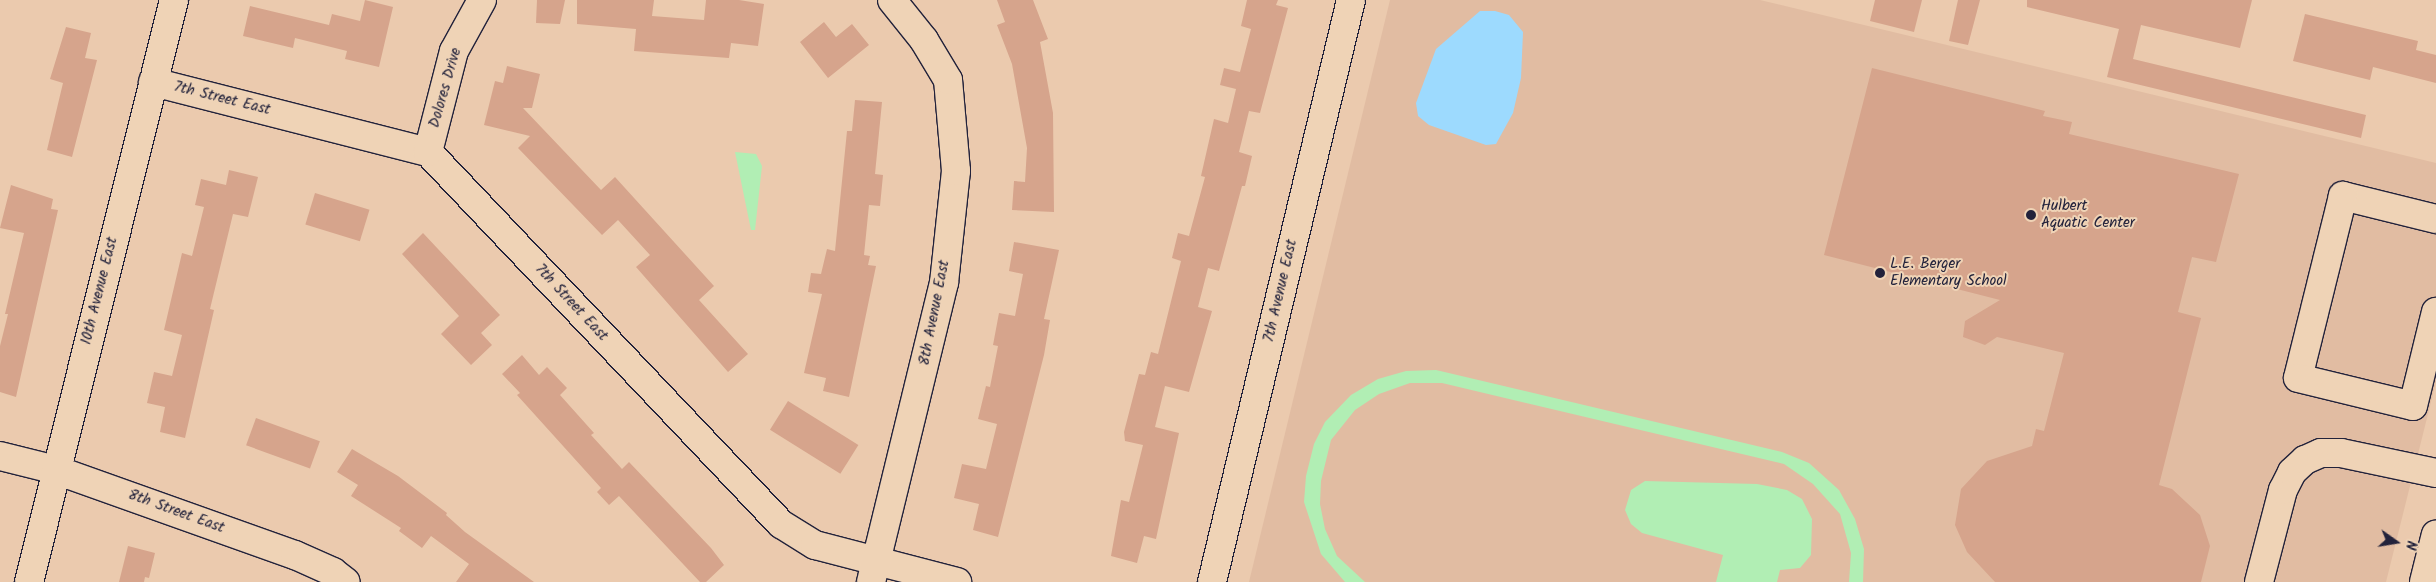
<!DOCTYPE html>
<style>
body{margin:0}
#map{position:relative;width:2436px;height:582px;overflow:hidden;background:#ebcaae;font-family:Kalam,sans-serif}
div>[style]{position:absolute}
.built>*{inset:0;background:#e1bca2}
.green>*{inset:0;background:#b1eeb4}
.water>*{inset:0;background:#9ddafe}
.building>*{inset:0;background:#d6a48c;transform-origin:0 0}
.roads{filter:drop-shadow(1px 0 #22223b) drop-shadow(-1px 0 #22223b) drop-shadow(0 1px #22223b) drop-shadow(0 -1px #22223b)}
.minor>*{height:28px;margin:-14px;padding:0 14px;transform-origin:14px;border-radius:14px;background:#efd3b6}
.dots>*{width:14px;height:14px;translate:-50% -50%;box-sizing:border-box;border:2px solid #efd3b6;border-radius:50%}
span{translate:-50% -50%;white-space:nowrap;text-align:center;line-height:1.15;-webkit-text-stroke:4px #efd3b6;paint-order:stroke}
.street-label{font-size:15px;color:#22223b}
.poi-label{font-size:15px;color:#22223b}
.left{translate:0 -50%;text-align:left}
.north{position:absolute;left:2371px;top:517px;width:50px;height:50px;-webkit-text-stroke:4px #efd3b6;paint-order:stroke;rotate:103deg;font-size:14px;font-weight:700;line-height:20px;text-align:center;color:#22223b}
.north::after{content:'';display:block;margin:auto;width:18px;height:22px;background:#22223b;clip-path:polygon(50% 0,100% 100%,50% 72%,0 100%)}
</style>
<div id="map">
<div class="built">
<div style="clip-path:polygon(1390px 0,1760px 0,2436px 163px,2436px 382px,2386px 582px,1249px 582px)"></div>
</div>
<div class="green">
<div style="clip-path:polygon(735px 152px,756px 154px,762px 166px,755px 230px,751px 230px)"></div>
<div style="clip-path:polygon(1436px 370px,1782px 452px,1809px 463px,1839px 490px,1855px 519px,1864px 549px,1863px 582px,1849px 582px,1851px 553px,1840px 514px,1813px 484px,1784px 464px,1442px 383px,1410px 383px,1379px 394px,1355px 410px,1331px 440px,1321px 481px,1320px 504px,1325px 529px,1337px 556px,1365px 582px,1345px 582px,1321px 554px,1304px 502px,1306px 476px,1314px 444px,1325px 422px,1351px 395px,1378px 379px,1406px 371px)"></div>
<div style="clip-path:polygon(1645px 481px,1757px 484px,1787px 490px,1802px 499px,1812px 519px,1811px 555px,1800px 568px,1780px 570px,1777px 582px,1716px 582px,1723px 555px,1642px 533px,1631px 524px,1625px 510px,1631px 490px)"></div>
</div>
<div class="water">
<div style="clip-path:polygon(1480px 11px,1495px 11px,1509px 15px,1523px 32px,1521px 78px,1513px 113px,1496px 144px,1486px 145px,1429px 125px,1418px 116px,1416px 103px,1436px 49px)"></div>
</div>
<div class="building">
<div style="clip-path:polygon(365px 0,393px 7px,379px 67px,345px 59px,347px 51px,295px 38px,293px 48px,243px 36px,250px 6px,329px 25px,332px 14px,360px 21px)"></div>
<div style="clip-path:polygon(537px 0,565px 0,560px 24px,536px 23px)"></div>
<div style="clip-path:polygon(577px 0,654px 0,652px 16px,704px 20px,706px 0,739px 0,764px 4px,758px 46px,731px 43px,729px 58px,634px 51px,636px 29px,577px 24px)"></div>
<div style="clip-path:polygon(997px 0,1033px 0,1048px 39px,1040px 42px,1053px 113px,1054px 212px,1012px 210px,1014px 181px,1025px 182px,1027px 148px,1012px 64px,997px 25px,1005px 22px)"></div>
<div style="clip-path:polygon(1247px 0,1278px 0,1276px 5px,1288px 8px,1260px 113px,1249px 111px,1239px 152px,1252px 156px,1245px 186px,1242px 186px,1219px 271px,1208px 268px,1198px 307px,1212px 311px,1189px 392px,1165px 386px,1155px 427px,1179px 433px,1156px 539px,1144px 536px,1137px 563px,1111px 556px,1121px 500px,1129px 502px,1143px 445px,1125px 441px,1124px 432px,1139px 374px,1145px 375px,1151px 352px,1158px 354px,1181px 261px,1172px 258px,1178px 233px,1189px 236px,1205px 177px,1201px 176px,1214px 119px,1228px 123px,1236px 89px,1220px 85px,1224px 68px,1240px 72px,1251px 29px,1241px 26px)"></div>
<div style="clip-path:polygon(1875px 0,1922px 0,1914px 32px,1870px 21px)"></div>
<div style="clip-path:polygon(1958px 0,1980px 0,1968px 45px,1949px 41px)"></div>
<div style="clip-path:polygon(2027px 0,2252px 0,2240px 48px,2141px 25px,2133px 59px,2366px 115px,2361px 138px,2107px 77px,2119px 29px,2027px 7px)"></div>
<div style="clip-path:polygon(2305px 14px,2418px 41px,2416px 50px,2436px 55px,2436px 83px,2373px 67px,2370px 80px,2293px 61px)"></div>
<div style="clip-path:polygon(824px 22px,836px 37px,852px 24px,869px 45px,828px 78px,800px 42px)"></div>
<div style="clip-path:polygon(66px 27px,91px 33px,85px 58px,97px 60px,72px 157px,47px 150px,63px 83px,50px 79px)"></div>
<div style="clip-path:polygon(507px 66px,540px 74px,532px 108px,523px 108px,601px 190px,615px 177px,714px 286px,699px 300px,748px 354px,728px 372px,636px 267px,650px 255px,618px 220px,602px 235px,518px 148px,530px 136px,484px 125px,495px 81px,503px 83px)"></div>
<div style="clip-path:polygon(1872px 68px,2045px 111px,2043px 116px,2072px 122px,2069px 134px,2239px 174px,2216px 262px,2192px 257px,2178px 312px,2201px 318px,2159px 485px,2172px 489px,2200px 515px,2210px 546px,2201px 582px,1995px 582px,1967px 552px,1955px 525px,1961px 489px,1987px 461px,2032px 446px,2036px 429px,2044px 431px,2064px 353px,1997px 337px,1985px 345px,1963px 337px,1965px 321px,2000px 300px,1824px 255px)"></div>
<div style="clip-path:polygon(855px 100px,882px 102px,875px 174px,883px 175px,880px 206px,869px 205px,864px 255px,870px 256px,868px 265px,876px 266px,849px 397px,823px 391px,826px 378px,804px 373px,822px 294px,808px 292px,811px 273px,821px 274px,827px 249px,835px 251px,847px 131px,852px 131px)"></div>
<div style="clip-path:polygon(229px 170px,258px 177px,248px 217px,233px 214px,210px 309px,214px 310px,185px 438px,160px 432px,165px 407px,147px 403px,154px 372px,172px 376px,182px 335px,164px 330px,182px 253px,192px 256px,204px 207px,195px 205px,201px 179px,226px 185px)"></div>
<div style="clip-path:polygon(11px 185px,53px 199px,51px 209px,58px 210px,16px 397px,0 392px,0 346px,8px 314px,5px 314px,24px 233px,0 228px)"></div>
<div style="left:315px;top:193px;width:57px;height:33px;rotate:17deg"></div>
<div style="clip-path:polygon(423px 233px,500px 315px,481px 333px,492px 345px,471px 365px,441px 334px,459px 316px,402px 254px)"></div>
<div style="clip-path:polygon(1014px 242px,1059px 250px,1044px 319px,1050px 320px,1044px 355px,998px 537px,973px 530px,979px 504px,954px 498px,962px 464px,986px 469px,997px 424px,978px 419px,986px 386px,990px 387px,998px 346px,993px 345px,999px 313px,1015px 316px,1023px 274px,1009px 271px)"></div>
<div style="clip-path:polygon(522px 355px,539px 375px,547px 367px,567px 388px,560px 395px,594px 433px,591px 435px,622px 469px,629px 462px,711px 548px,724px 565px,706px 582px,700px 582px,619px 496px,609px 505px,597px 492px,601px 488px,517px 395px,520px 393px,502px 374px)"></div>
<div style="left:788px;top:401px;width:83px;height:34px;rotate:32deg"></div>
<div style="left:256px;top:418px;width:68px;height:29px;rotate:20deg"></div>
<div style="clip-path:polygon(352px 449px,398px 476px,447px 513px,446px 515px,465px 532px,534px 582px,456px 582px,469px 564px,431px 536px,422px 548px,399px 531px,401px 528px,351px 496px,358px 485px,337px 472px)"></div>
<div style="clip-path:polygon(128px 546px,155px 553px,149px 578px,145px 577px,144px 582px,119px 582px)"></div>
</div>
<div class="roads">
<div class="minor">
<div style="left:153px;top:82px;width:284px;rotate:14.3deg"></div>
<div style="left:428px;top:152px;width:513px;rotate:46.5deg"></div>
<div style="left:781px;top:524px;width:40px;rotate:32deg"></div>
<div style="left:815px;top:545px;width:147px;rotate:14.6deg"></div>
<div style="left:428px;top:152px;width:104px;rotate:-75.6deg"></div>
<div style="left:454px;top:51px;width:58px;rotate:-61.2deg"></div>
<div style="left:2436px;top:219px;width:96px;rotate:-166.1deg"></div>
<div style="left:2343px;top:196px;width:187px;rotate:103.9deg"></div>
<div style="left:2298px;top:378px;width:118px;rotate:13.7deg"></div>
<div style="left:2413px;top:406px;width:97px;rotate:-76.3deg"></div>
<div style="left:0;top:456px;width:58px;rotate:14deg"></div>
<div style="left:56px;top:470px;width:254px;rotate:19.6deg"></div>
<div style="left:295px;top:555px;width:42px;rotate:24.1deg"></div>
<div style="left:333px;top:572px;width:16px;rotate:38deg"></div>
<div style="left:29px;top:582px;width:600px;rotate:-76.01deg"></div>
<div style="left:871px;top:582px;width:308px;rotate:-76.3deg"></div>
<div style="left:944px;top:283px;width:113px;rotate:-83.9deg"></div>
<div style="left:956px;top:171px;width:91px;rotate:-95deg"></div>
<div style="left:948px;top:80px;width:47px;rotate:-121deg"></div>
<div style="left:924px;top:40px;width:51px;rotate:-128.7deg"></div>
<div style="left:1212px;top:582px;width:598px;rotate:-76.57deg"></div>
<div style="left:2259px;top:582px;width:95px;rotate:-75.4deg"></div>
<div style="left:2283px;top:490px;width:20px;rotate:-63deg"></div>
<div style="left:2292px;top:472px;width:18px;rotate:-43deg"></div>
<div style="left:2305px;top:460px;width:17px;rotate:-24deg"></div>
<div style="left:2321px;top:453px;width:20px"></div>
<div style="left:2341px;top:453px;width:97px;rotate:11.9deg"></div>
<div style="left:2424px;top:582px;width:49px;rotate:-76deg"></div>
</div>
</div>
<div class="dots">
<div style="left:2031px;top:215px;background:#22223b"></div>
<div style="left:1880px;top:273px;background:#22223b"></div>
</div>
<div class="street-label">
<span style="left:446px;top:88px;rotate:-74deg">Dolores Drive</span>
<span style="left:222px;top:99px;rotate:14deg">7th Street East</span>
<span style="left:100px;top:291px;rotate:-76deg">10th Avenue East</span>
<span style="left:1281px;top:291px;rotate:-77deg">7th Avenue East</span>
<span style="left:571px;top:303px;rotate:47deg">7th Street East</span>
<span style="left:935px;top:313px;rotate:-79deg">8th Avenue East</span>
<span style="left:176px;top:512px;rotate:20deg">8th Street East</span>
</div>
<div class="poi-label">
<span class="left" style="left:2041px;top:215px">Hulbert<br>Aquatic Center</span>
<span class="left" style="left:1890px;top:273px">L.E. Berger<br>Elementary School</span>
</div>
<div class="north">N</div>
</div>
